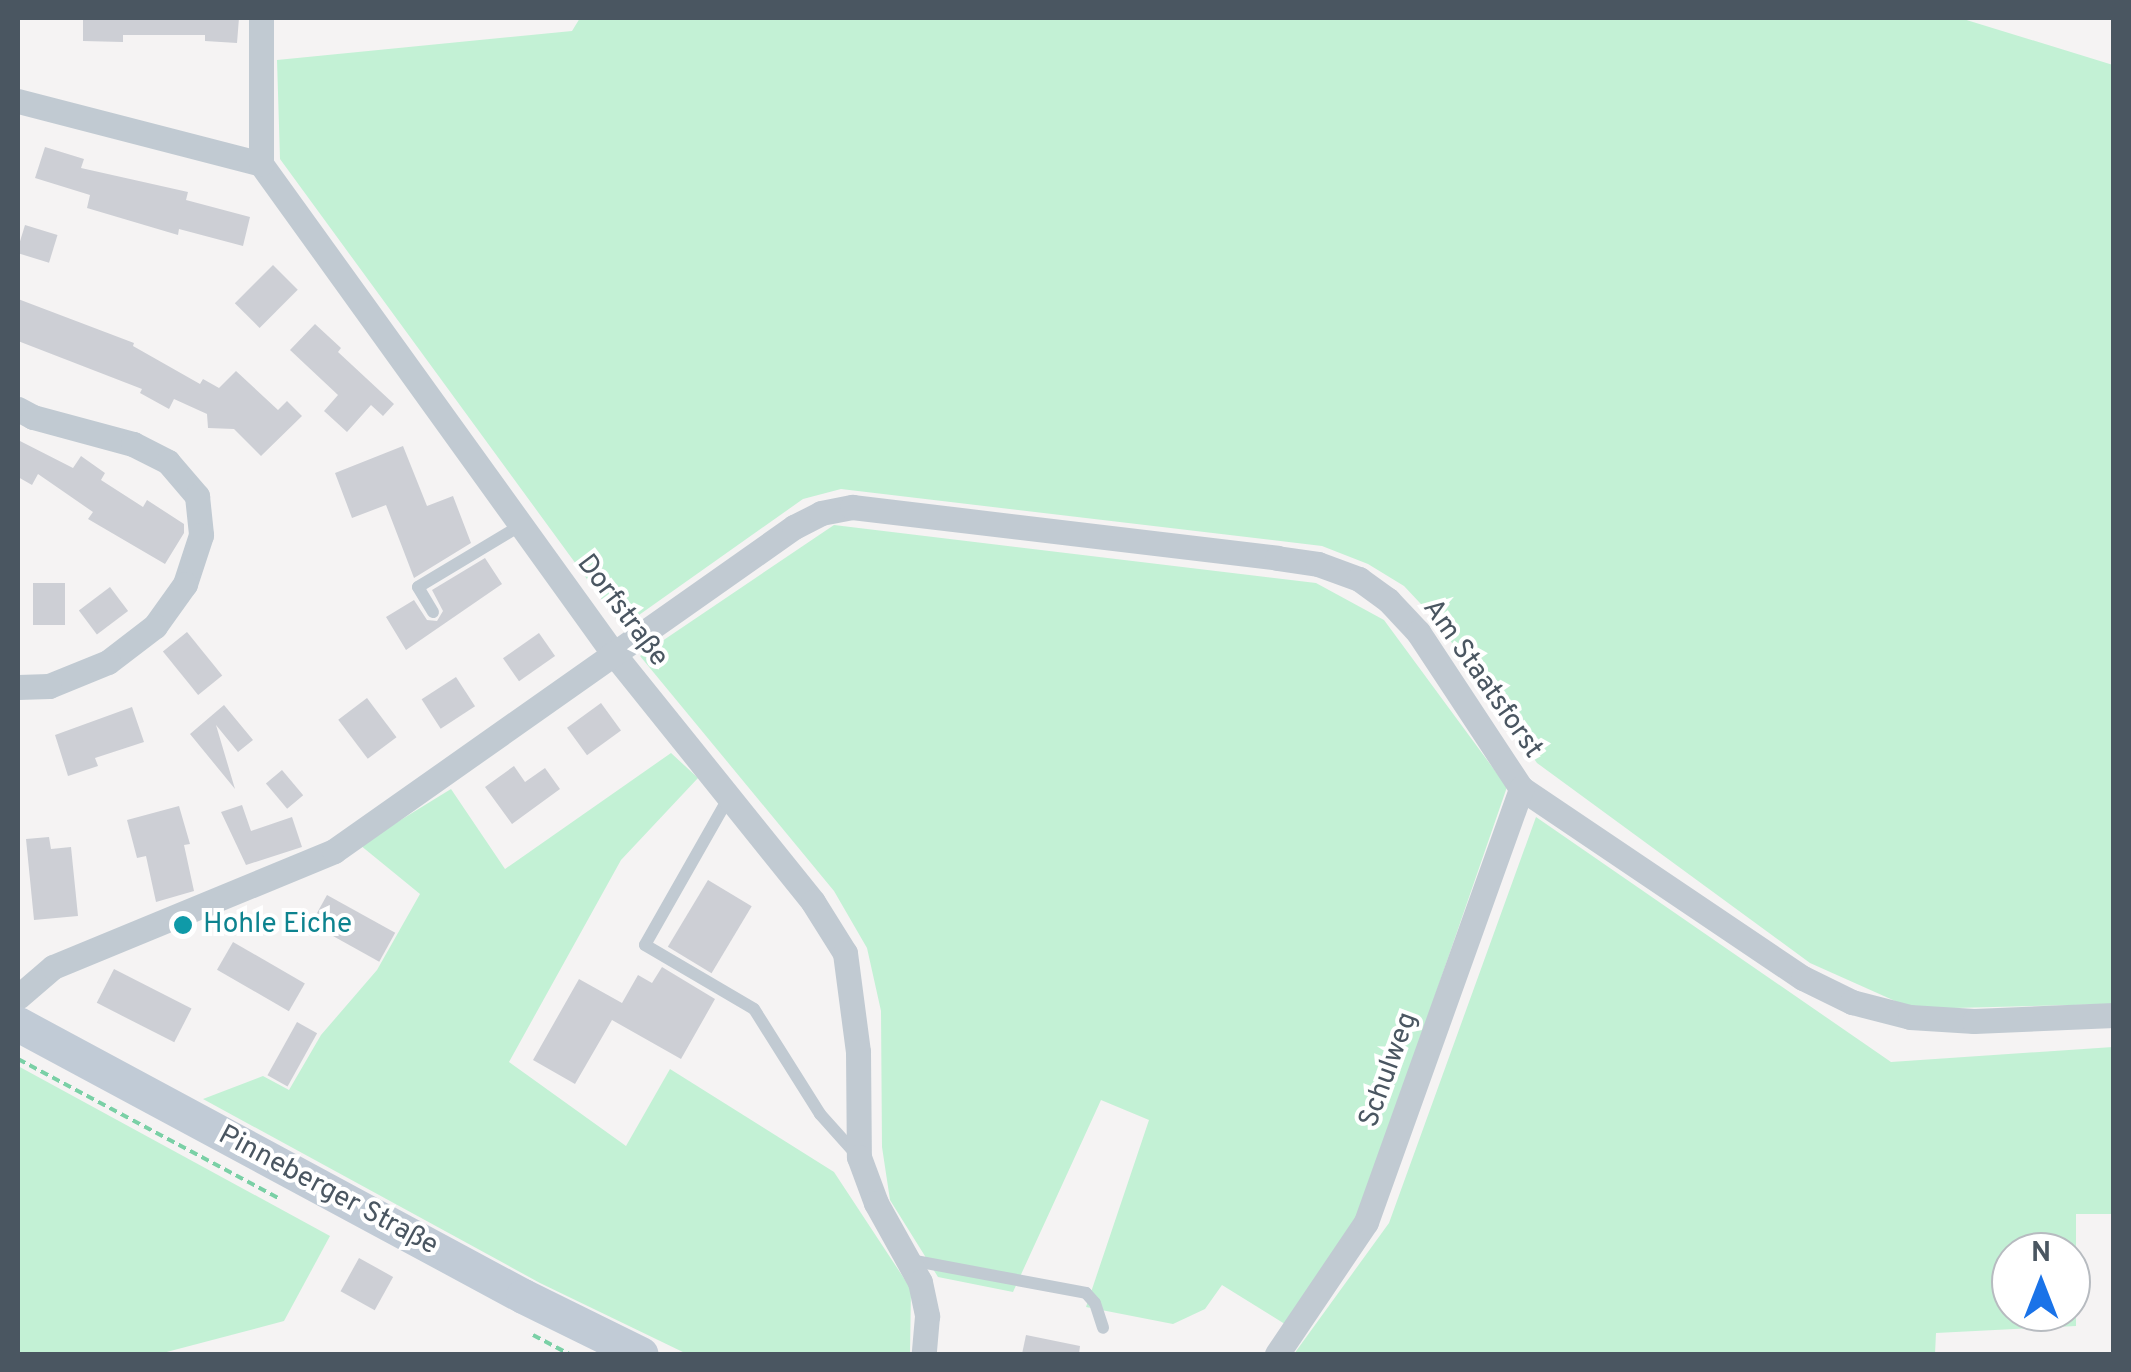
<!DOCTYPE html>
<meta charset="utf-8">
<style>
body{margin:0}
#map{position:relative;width:2131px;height:1372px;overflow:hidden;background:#f5f3f3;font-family:Overpass,sans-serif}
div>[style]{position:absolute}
.green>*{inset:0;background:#c3f1d5}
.building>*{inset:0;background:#cdcfd5;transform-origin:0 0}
.path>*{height:4px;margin-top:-2px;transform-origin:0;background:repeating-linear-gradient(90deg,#7ad0a6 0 8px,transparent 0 13px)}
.lane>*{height:12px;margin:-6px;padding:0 6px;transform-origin:6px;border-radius:6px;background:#c1cad2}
.street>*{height:25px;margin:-12.5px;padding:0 12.5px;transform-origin:12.5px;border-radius:12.5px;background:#c1cad2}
.secondary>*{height:35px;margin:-17.5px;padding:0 17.5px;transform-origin:17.5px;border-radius:17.5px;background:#c1cbd6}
.dots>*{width:28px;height:28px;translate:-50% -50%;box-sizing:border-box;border:5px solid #fff;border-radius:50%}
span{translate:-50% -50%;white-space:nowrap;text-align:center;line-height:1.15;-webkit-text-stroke:8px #fff;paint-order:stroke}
.street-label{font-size:28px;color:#4a5661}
.culture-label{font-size:28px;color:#0d838f}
.left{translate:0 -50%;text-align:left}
.frame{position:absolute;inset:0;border:20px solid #4a5661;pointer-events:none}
.north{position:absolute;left:1991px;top:1232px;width:100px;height:100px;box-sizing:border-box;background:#fff;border:2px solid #b7bbc0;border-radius:50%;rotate:0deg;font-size:28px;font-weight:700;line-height:40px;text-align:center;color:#4a5661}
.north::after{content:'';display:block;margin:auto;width:35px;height:45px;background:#1a73e8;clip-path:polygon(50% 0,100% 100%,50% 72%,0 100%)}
</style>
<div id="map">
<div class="green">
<div style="clip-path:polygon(580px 18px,1960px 18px,2113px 65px,2113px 1004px,1913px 1009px,1810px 963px,1537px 763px,1435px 619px,1404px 586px,1368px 564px,1322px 546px,841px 489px,803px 499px,622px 627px,280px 159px,277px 60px,572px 31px)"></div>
<div style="clip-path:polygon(834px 525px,1316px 583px,1384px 620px,1507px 787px,1359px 1216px,1288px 1326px,1222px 1285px,1205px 1309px,1173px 1324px,1086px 1307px,1149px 1120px,1101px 1100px,1013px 1292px,938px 1277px,890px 1200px,882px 1147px,881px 1011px,867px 948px,834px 891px,640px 656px)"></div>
<div style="clip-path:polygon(671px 753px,698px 778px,621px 860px,509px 1062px,626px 1146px,670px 1069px,834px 1172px,911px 1289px,910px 1354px,687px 1354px,540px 1283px,203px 1099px,263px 1076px,289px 1090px,321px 1035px,377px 970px,420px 894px,360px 845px,451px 789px,505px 869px)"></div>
<div style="clip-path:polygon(evenodd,1536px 817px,1891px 1062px,2113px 1047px,2113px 1214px,2076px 1214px,2076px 1326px,1936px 1333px,1935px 1354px,1294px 1354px,1389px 1223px,1536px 817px,2071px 1252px,2071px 1312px,2011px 1312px,2011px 1252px,2071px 1252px)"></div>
<div style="clip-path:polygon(18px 1066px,330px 1236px,284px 1321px,159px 1354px,18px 1354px)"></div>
</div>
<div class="building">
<div style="clip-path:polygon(83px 18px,239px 18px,237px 43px,205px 41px,205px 35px,123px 35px,123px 42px,83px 41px)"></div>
<div style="clip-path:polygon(45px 147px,84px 159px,81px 168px,188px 192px,186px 200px,250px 217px,243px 246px,179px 229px,178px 235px,87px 208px,90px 195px,35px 178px)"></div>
<div style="left:25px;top:225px;width:34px;height:29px;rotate:17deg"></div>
<div style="left:273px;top:265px;width:35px;height:54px;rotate:45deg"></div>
<div style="clip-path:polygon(18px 299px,134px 343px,133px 346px,200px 384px,203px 379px,219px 388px,236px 371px,278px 410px,287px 401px,302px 416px,261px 456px,234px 429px,208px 428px,207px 414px,174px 399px,169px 409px,140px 393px,142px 389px,18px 341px)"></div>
<div style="clip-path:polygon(315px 324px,341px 348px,338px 352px,394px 404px,383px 416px,371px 405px,347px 432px,324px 411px,338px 395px,290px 350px)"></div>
<div style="clip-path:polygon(18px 440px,73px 468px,81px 456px,105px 473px,101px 480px,143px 507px,147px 500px,184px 524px,184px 533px,165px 564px,88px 519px,93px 512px,38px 474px,32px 485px,18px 477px)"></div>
<div style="clip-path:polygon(403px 446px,427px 506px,453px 496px,471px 543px,414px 578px,386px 505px,352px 518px,335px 473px)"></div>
<div style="clip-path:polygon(485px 558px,502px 584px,406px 650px,386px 617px,414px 600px,427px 620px,437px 621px,443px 611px,432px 590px)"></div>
<div style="left:33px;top:583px;width:32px;height:42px"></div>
<div style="left:110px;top:587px;width:30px;height:39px;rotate:53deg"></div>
<div style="left:187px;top:632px;width:56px;height:31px;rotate:51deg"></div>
<div style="left:539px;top:633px;width:28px;height:44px;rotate:55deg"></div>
<div style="left:456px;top:677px;width:35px;height:41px;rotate:57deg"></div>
<div style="left:367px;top:698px;width:49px;height:36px;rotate:53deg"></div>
<div style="left:601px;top:703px;width:34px;height:42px;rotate:54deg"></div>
<div style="clip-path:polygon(224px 705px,253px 740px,238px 752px,216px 725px,235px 789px,190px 734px)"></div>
<div style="clip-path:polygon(132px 707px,144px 742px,95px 758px,98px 766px,68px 776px,55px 735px)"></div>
<div style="clip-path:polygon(514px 766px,525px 782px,545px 768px,560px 789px,512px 824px,485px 787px)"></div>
<div style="left:282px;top:770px;width:33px;height:21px;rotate:50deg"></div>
<div style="clip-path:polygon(242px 805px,251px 831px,292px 817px,302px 847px,246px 865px,221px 812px)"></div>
<div style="clip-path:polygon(179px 806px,190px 844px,184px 845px,194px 891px,156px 902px,146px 856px,137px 858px,127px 820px)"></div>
<div style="clip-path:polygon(49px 837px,51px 849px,71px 847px,78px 916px,34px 920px,26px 839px)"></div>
<div style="left:708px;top:880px;width:51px;height:78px;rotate:31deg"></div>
<div style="left:327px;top:895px;width:78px;height:33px;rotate:29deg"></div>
<div style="left:233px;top:942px;width:83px;height:32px;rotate:30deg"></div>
<div style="clip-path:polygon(662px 967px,715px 999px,681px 1059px,612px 1020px,575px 1084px,533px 1060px,579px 979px,622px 1003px,638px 975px,652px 983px)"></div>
<div style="left:114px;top:969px;width:87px;height:38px;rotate:27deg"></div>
<div style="left:297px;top:1022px;width:23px;height:61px;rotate:29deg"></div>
<div style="left:359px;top:1258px;width:39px;height:38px;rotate:29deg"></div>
<div style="clip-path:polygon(1026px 1335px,1080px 1346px,1079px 1354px,1022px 1354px)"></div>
</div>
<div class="path">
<div style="left:18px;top:1059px;width:295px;rotate:28.1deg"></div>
<div style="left:533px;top:1335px;width:41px;rotate:27.8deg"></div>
</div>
<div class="lane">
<div style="left:433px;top:612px;width:29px;rotate:-121deg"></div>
<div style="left:418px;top:587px;width:120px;rotate:-31deg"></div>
<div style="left:729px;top:797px;width:170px;rotate:119.6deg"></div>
<div style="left:645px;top:945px;width:126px;rotate:30.4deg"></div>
<div style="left:754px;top:1009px;width:124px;rotate:57.8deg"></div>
<div style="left:820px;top:1114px;width:52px;rotate:48.1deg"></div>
<div style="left:910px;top:1260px;width:179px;rotate:10.6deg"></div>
<div style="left:1086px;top:1293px;width:13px;rotate:48deg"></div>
<div style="left:1095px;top:1303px;width:26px;rotate:72deg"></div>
</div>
<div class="street">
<div style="left:18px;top:101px;width:251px;rotate:14.5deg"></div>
<div style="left:261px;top:164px;width:603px;rotate:54.25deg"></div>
<div style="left:613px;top:653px;width:319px;rotate:51.2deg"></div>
<div style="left:813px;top:902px;width:60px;rotate:57.9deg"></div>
<div style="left:845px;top:953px;width:100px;rotate:82.5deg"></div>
<div style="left:858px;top:1052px;width:105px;rotate:89.5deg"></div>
<div style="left:859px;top:1157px;width:49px;rotate:69.7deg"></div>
<div style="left:876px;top:1203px;width:90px;rotate:60.9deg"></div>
<div style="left:920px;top:1282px;width:35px;rotate:78deg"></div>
<div style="left:927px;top:1316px;width:38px;rotate:95deg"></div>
<div style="left:261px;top:164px;width:146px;rotate:-90deg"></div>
<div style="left:18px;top:409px;width:17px;rotate:28deg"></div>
<div style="left:33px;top:417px;width:104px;rotate:15.1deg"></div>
<div style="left:133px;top:444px;width:39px;rotate:27deg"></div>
<div style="left:168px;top:462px;width:45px;rotate:49.5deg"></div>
<div style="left:197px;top:496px;width:39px;rotate:84deg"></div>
<div style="left:201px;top:535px;width:52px;rotate:108.1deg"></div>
<div style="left:185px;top:584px;width:52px;rotate:125.5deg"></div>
<div style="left:155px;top:626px;width:59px;rotate:142.5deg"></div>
<div style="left:108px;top:662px;width:64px;rotate:157.9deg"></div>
<div style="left:49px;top:686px;width:31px;rotate:178deg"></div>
<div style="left:18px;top:997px;width:46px;rotate:-40.6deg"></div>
<div style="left:53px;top:967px;width:304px;rotate:-22.4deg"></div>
<div style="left:334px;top:851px;width:563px;rotate:-35.16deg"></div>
<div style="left:794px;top:527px;width:30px;rotate:-27deg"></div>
<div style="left:821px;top:513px;width:32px;rotate:-11deg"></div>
<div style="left:852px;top:507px;width:428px;rotate:6.8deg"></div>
<div style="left:1277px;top:558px;width:41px;rotate:8.3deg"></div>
<div style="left:1318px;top:564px;width:44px;rotate:20.1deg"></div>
<div style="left:1359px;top:579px;width:36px;rotate:36deg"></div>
<div style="left:1388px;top:600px;width:44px;rotate:46.8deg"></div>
<div style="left:1418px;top:632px;width:187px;rotate:56.6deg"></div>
<div style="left:1521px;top:788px;width:340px;rotate:34deg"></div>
<div style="left:1803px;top:978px;width:55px;rotate:26.1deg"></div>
<div style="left:1852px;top:1002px;width:60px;rotate:14.5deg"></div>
<div style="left:1910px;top:1017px;width:64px;rotate:3.6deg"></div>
<div style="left:1974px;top:1021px;width:140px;rotate:-2.5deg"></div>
<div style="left:1277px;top:1354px;width:159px;rotate:-56deg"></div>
<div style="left:1366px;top:1222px;width:461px;rotate:-70.3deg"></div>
</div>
<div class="secondary">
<div style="left:18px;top:1024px;width:574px;rotate:28.31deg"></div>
<div style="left:523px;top:1296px;width:131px;rotate:26.2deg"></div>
</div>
<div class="dots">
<div style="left:183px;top:925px;background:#0f9aa8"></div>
</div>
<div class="street-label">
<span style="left:622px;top:611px;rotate:53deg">Dorfstraße</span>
<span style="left:1482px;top:679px;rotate:55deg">Am Staatsforst</span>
<span style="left:1389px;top:1070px;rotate:-70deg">Schulweg</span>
<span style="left:328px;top:1191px;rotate:28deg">Pinneberger Straße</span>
</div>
<div class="culture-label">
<span class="left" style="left:203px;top:925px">Hohle Eiche</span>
</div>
<div class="frame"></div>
<div class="north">N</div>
</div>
